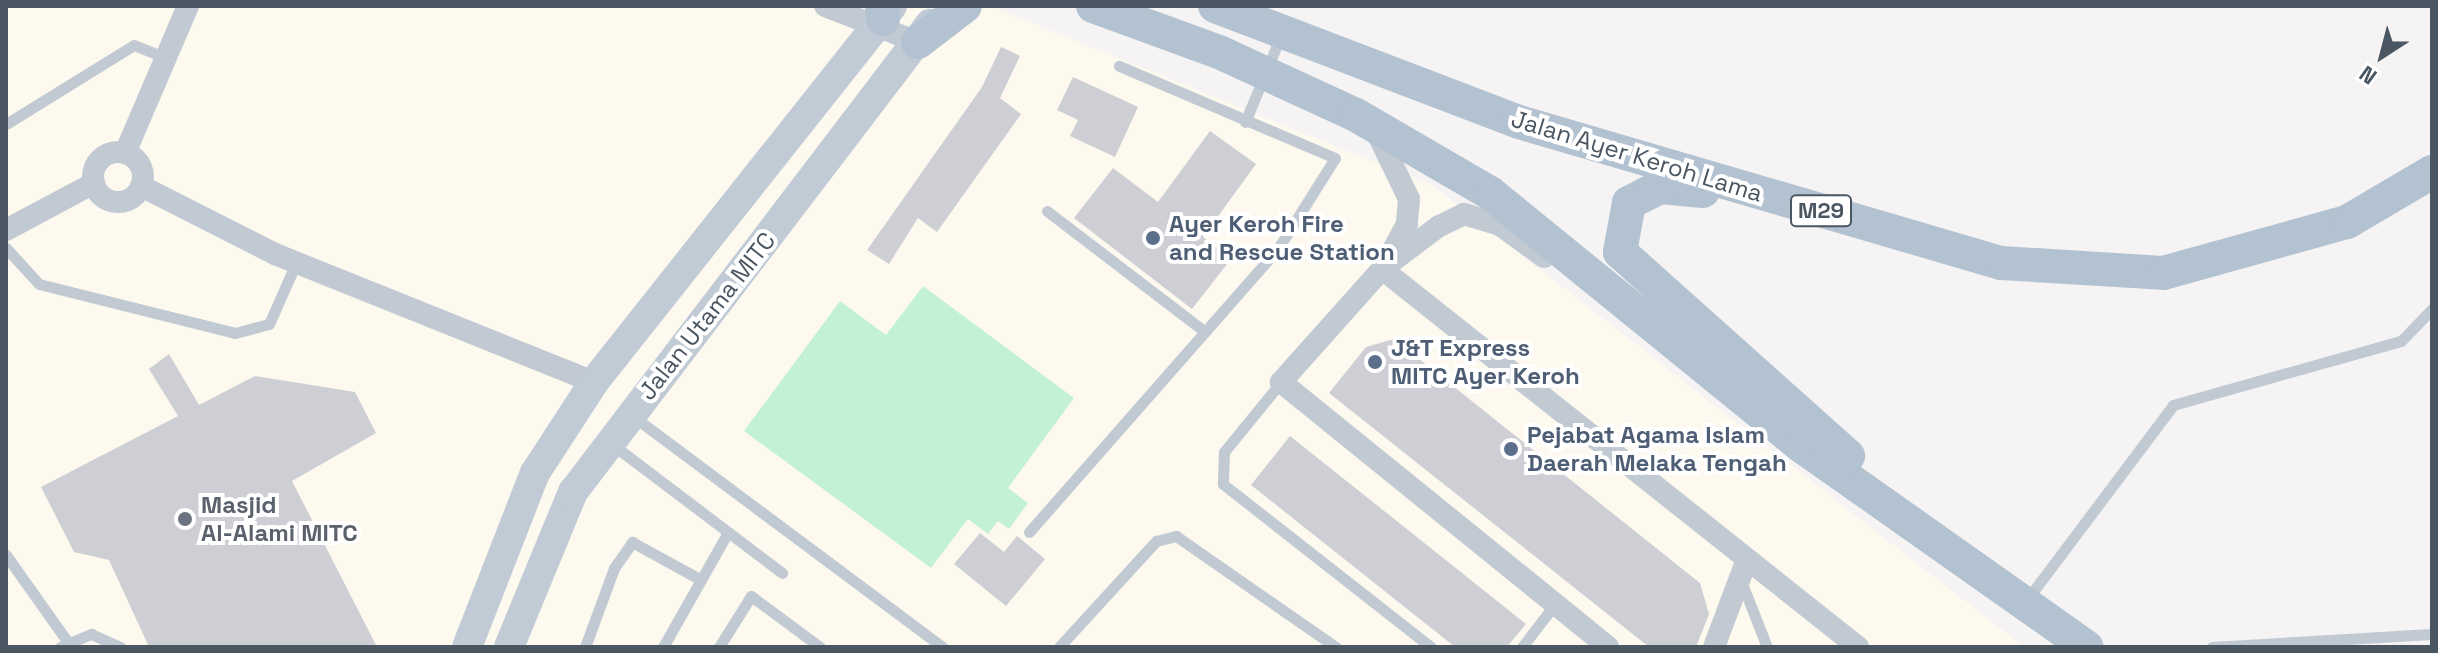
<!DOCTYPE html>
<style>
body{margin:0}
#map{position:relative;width:2438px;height:653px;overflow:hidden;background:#f5f3f3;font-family:"Space Grotesk",sans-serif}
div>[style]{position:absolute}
.commercial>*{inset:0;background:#fdf9ef}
.green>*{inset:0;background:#c3f1d5}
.building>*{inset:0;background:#cdcfd5}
.lane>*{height:11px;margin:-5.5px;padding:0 5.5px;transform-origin:5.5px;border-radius:5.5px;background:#c1cad2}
.street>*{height:22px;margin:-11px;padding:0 11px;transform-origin:11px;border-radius:11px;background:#c1cad2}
.street>.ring{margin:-11px;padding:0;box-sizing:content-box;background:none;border:22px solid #c1cad2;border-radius:50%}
.secondary>*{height:30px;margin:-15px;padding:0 15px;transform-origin:15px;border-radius:15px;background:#c1cbd6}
.primary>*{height:34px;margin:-17px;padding:0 17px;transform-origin:17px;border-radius:17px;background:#b3c2d1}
.dots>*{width:22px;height:22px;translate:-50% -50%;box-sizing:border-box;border:4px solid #fff;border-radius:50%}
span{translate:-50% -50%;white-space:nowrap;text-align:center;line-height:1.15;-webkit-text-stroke:8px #fff;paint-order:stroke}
.shield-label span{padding:2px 6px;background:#fff;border:2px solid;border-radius:6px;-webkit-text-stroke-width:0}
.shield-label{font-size:22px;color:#4a5661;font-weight:700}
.street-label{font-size:24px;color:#4a5661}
.service-label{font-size:24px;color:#4e5e75;font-weight:700}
.left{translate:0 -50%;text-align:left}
.worship-label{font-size:24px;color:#5b616d;font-weight:700}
.frame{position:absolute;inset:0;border:8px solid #4a5661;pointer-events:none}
.north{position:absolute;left:2342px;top:16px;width:80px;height:80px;-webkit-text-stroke:6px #fff;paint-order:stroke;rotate:216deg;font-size:22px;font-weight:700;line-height:32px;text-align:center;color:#4a5661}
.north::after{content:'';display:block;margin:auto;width:28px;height:36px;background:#4a5661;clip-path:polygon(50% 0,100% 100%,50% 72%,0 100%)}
</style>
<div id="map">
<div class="commercial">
<div style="clip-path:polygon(6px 6px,990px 6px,1432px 185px,2024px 647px,6px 647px)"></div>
</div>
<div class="green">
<div style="clip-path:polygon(923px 286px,1074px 398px,1008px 488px,1028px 503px,1009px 529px,998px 521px,988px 534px,968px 519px,931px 568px,744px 431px,840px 301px,886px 335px)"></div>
</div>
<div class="building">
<div style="clip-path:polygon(1001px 47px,1020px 56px,1000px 98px,1021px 114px,937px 232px,918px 218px,889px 264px,867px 250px,982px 87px)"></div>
<div style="clip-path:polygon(1073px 77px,1138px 107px,1115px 157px,1070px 136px,1078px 120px,1057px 110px)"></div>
<div style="clip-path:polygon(1210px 131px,1256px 164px,1203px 237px,1231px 259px,1192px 309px,1074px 218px,1113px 168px,1158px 202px)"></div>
<div style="clip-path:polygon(1394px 339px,1700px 583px,1709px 614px,1696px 647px,1649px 647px,1329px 393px,1366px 347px)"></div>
<div style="clip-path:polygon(169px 354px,199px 405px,255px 376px,355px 392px,376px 433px,292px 481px,377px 647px,149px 647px,109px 560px,74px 552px,41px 487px,178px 416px,149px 369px)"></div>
<div style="clip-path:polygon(1290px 436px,1526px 624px,1507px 647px,1455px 647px,1251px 485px)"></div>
<div style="clip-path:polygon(980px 533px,1004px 552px,1017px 536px,1045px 559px,1006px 606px,954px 564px)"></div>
</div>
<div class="lane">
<div style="left:1245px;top:122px;width:94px;rotate:-67.5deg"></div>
<div style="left:6px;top:124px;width:150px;rotate:-31.7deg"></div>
<div style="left:134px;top:45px;width:35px;rotate:22deg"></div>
<div style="left:1047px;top:211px;width:199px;rotate:37.4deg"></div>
<div style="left:6px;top:248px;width:49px;rotate:47.5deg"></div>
<div style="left:39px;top:284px;width:202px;rotate:14deg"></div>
<div style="left:235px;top:333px;width:35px;rotate:-15deg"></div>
<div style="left:269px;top:324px;width:67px;rotate:-66.1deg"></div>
<div style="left:1281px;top:382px;width:90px;rotate:129.2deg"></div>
<div style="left:1224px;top:452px;width:32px;rotate:92deg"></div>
<div style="left:1223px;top:484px;width:264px;rotate:38.1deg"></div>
<div style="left:634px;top:417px;width:385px;rotate:36.7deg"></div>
<div style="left:613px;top:445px;width:212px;rotate:37.1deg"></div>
<div style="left:1029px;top:532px;width:379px;rotate:-48.7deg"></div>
<div style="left:1279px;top:247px;width:105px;rotate:-57.8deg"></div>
<div style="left:1335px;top:158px;width:235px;rotate:-156.9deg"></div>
<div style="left:6px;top:555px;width:105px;rotate:54.7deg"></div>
<div style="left:1741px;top:581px;width:71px;rotate:68.5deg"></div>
<div style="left:2026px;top:601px;width:245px;rotate:-53.1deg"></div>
<div style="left:2173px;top:405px;width:237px;rotate:-15.7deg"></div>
<div style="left:2401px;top:341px;width:45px;rotate:-45.9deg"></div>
<div style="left:60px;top:647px;width:34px;rotate:-23deg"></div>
<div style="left:91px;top:634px;width:32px;rotate:24deg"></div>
<div style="left:585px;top:647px;width:84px;rotate:-69.8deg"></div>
<div style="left:614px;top:568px;width:32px;rotate:-55deg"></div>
<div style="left:632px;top:542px;width:73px;rotate:28.7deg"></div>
<div style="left:663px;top:647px;width:130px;rotate:-60.5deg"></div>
<div style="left:719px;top:647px;width:60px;rotate:-57.9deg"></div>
<div style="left:751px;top:596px;width:86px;rotate:36.5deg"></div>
<div style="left:1059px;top:647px;width:144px;rotate:-47.5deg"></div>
<div style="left:1156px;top:541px;width:21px;rotate:-14deg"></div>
<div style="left:1176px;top:536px;width:195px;rotate:34.8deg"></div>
<div style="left:1522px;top:647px;width:54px;rotate:-52.5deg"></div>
<div style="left:2212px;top:647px;width:220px;rotate:-3.4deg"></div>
</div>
<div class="street">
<div style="left:825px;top:6px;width:100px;rotate:21.2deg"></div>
<div style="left:1377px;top:133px;width:73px;rotate:64.1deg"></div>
<div style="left:1409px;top:199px;width:25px;rotate:95deg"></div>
<div style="left:1407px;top:224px;width:42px;rotate:118.4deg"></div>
<div class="ring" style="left:93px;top:152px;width:28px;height:28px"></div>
<div style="left:125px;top:153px;width:160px;rotate:-66.8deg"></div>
<div style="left:141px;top:186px;width:150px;rotate:26.9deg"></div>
<div style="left:275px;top:254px;width:344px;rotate:21.9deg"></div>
<div style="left:6px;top:230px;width:100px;rotate:-28.1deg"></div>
<div style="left:1544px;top:257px;width:54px;rotate:-144deg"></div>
<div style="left:1500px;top:225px;width:38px;rotate:-163deg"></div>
<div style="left:1464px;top:214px;width:28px;rotate:154deg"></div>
<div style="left:1439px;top:226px;width:71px;rotate:143deg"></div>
<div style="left:1382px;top:269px;width:152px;rotate:131.8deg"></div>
<div style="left:1281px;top:382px;width:421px;rotate:39deg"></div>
<div style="left:1382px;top:269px;width:608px;rotate:38.45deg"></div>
<div style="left:1714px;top:647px;width:94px;rotate:-69.4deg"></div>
</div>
<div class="secondary">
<div style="left:467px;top:647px;width:187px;rotate:-68.7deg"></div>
<div style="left:535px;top:473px;width:108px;rotate:-57deg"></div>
<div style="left:594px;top:382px;width:480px;rotate:-51.6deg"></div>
<div style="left:509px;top:647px;width:168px;rotate:-67.6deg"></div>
<div style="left:573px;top:492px;width:589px;rotate:-52.66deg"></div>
</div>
<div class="primary">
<div style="left:882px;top:6px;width:13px;rotate:86deg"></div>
<div style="left:1093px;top:6px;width:134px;rotate:20.1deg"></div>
<div style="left:1219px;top:52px;width:151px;rotate:24.7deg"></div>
<div style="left:1356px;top:115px;width:155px;rotate:30.2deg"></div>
<div style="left:1490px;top:193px;width:403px;rotate:39.1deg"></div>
<div style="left:1803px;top:447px;width:347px;rotate:35.2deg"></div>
<div style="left:1215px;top:6px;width:325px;rotate:20.9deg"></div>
<div style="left:1519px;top:122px;width:502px;rotate:16.31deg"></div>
<div style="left:2001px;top:263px;width:162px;rotate:3.5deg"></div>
<div style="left:2163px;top:273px;width:191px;rotate:-15.5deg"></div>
<div style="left:2347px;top:222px;width:99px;rotate:-30.5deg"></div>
<div style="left:918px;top:42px;width:59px;rotate:-37.5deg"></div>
<div style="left:1703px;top:191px;width:43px;rotate:-174.7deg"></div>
<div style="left:1660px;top:187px;width:35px;rotate:153deg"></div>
<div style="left:1629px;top:203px;width:50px;rotate:100.4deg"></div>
<div style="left:1620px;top:252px;width:306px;rotate:41.8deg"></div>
</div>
<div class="dots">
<div style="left:1153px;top:238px;background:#5c6f8a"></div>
<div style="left:1375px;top:362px;background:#5c6f8a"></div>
<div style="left:1511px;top:449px;background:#5c6f8a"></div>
<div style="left:185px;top:519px;background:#6b7280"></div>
</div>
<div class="shield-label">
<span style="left:1821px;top:211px">M29</span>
</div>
<div class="street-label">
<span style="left:1637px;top:156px;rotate:17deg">Jalan Ayer Keroh Lama</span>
<span style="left:707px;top:316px;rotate:-52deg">Jalan Utama MITC</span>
</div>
<div class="service-label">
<span class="left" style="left:1169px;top:238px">Ayer Keroh Fire<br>and Rescue Station</span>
<span class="left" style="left:1391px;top:362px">J&amp;T Express<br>MITC Ayer Keroh</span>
<span class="left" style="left:1527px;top:449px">Pejabat Agama Islam<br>Daerah Melaka Tengah</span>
</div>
<div class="worship-label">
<span class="left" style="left:201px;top:519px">Masjid<br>Al-Alami MITC</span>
</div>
<div class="frame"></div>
<div class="north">N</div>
</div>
